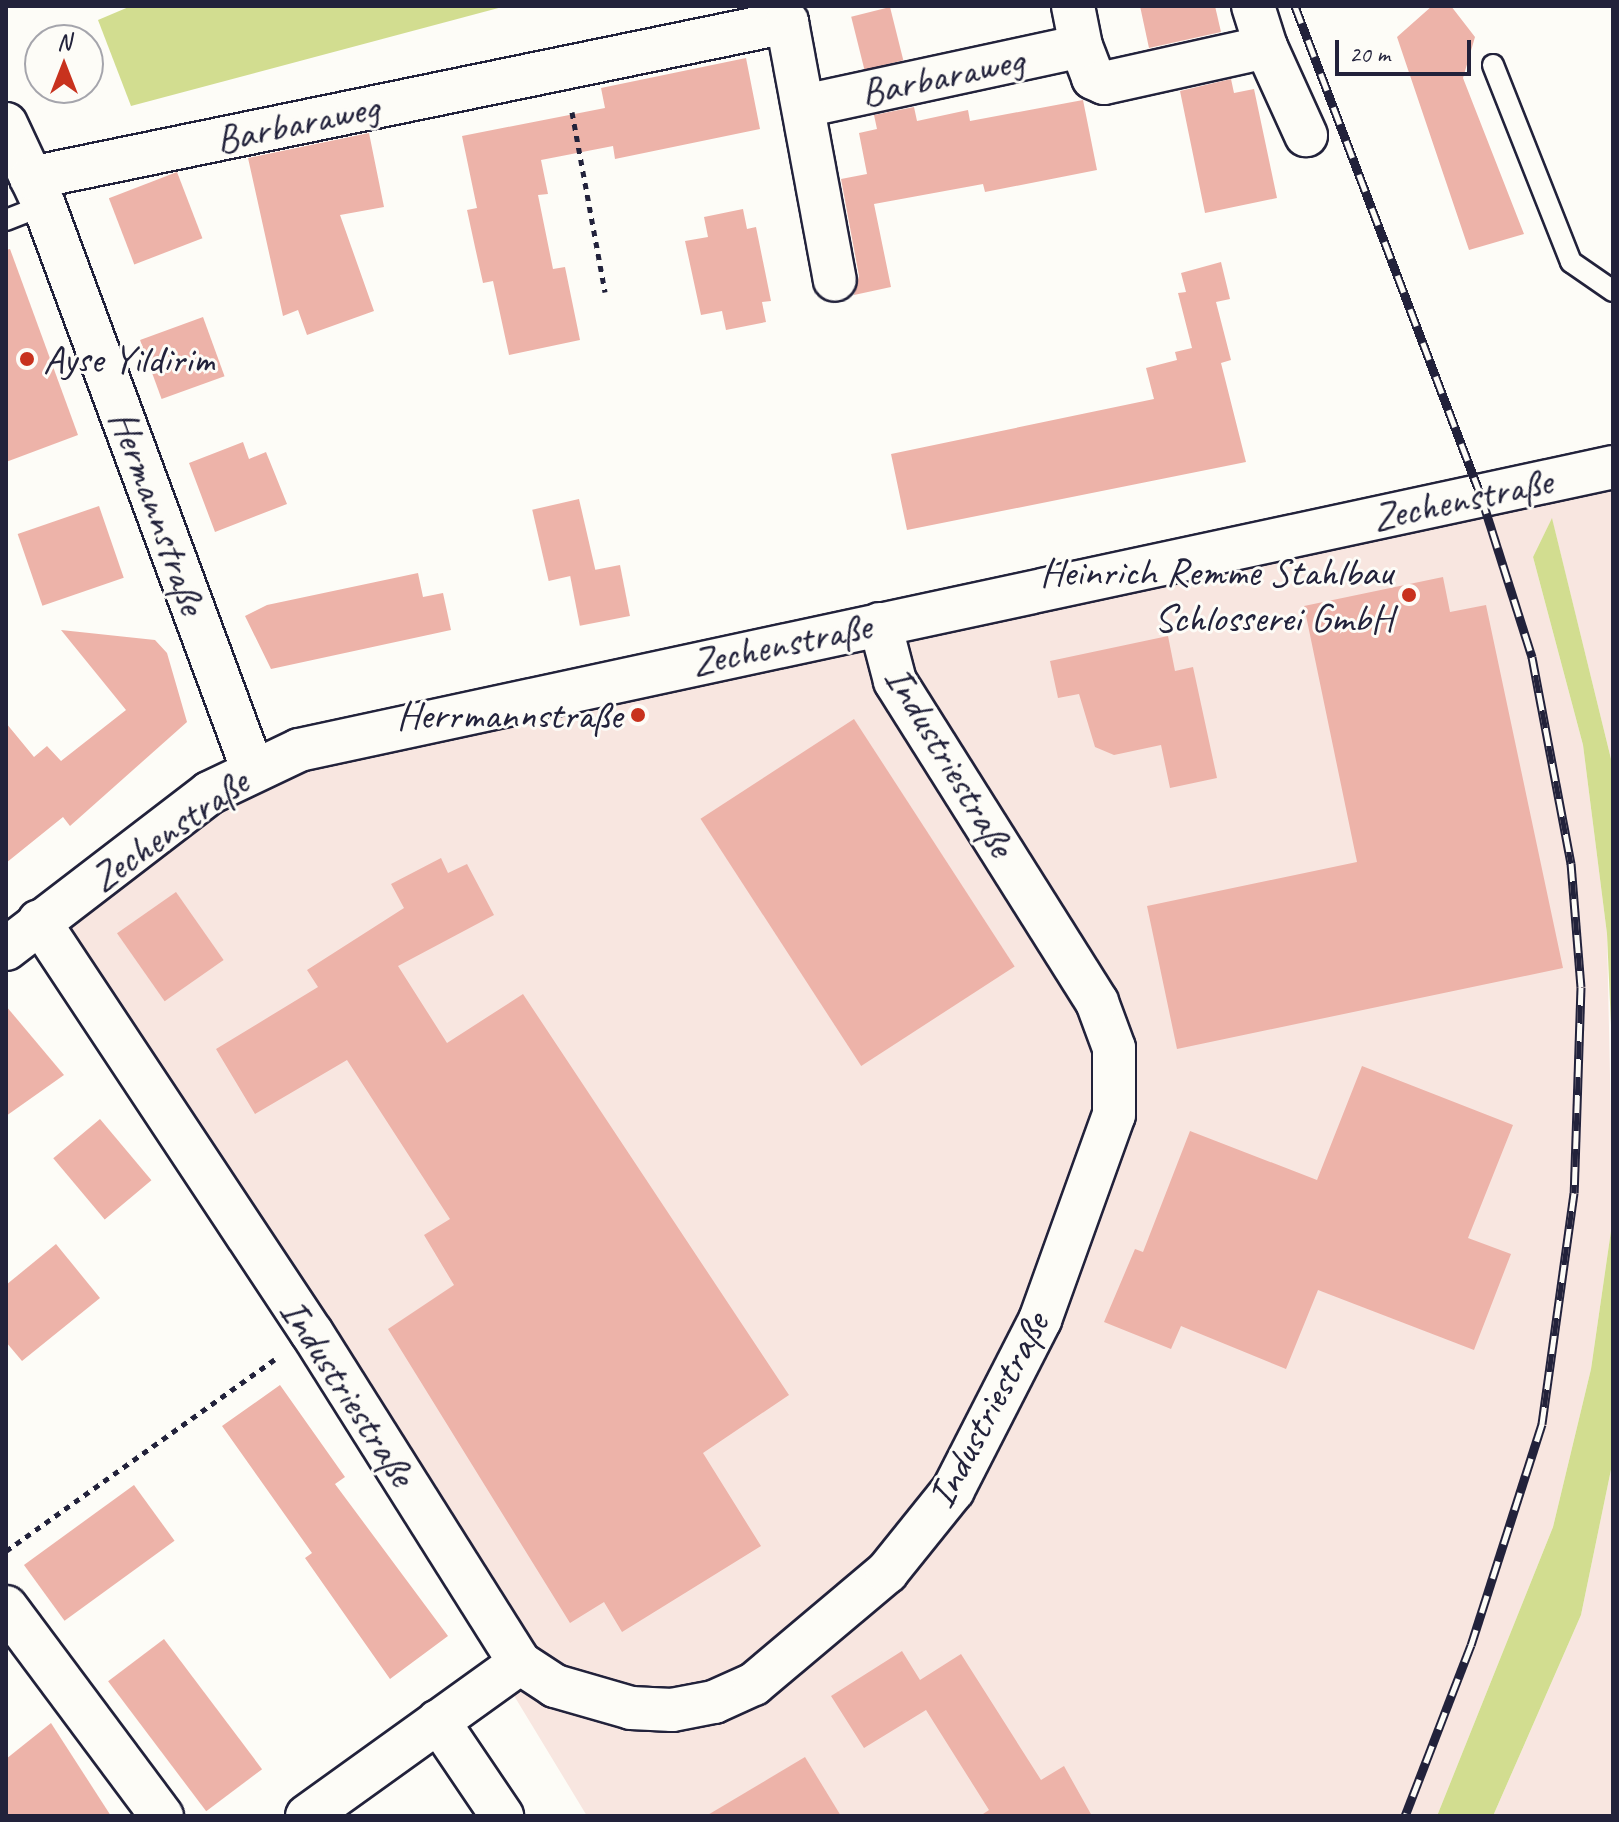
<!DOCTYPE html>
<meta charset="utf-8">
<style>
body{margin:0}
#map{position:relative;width:1619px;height:1822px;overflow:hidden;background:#fdfcf7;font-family:Caveat,sans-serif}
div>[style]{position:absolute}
.built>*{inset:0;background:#f8e6e0}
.green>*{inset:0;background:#d2dd90}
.building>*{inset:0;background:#edb3a9;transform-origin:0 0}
.path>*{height:5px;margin-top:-2.5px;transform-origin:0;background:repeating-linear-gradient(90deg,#22223b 0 6px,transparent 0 12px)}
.roads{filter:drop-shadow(2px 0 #22223b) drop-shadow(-2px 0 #22223b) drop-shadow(0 2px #22223b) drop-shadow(0 -2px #22223b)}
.service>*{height:20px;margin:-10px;padding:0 10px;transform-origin:10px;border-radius:10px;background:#fdfcf7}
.minor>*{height:42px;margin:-21px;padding:0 21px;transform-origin:21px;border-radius:21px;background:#fdfcf7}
.rail>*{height:9px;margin-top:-4.5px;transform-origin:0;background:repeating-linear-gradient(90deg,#fdfcf7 0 18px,#22223b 0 36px);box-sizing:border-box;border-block:2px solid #22223b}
.dots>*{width:22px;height:22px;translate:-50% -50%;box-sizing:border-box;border:4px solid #fdfcf7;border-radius:50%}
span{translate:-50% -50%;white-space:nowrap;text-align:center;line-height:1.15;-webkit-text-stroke:6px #fdfcf7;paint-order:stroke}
.street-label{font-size:40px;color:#22223b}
.poi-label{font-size:40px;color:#22223b}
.left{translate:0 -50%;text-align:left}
.right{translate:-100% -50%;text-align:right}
.frame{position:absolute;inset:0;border:8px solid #22223b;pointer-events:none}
.north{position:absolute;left:24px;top:24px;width:80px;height:80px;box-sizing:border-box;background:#fdfcf7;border:2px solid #a5a5ac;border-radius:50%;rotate:0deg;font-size:22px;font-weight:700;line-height:32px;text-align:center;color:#22223b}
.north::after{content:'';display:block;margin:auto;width:28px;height:36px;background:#c8321e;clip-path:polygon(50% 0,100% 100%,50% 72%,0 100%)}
.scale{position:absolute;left:1335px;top:40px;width:136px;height:36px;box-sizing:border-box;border:4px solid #22223b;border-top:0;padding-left:10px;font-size:24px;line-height:28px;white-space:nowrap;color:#22223b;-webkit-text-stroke:6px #fdfcf7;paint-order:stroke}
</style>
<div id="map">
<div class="built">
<div style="clip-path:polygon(1613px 467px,1613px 767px,1552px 519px,1533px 557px,1583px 745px,1607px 934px,1613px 1217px,1591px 1369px,1553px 1527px,1437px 1816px,587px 1816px,513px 1694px,520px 1662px,39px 921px,252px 768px)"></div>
<div style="clip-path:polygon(1613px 1460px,1613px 1816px,1493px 1816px,1581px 1615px)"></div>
</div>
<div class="green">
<div style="clip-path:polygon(131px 6px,506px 6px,131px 106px,98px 20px)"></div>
<div style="clip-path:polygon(1552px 518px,1613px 767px,1613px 1071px,1607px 934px,1583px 745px,1533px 557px)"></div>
<div style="clip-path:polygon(1613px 1217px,1613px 1460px,1581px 1615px,1493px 1816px,1437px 1816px,1553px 1527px,1591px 1369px)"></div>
</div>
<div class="building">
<div style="clip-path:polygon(1140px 6px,1215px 6px,1221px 32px,1149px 48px)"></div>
<div style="clip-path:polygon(1432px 6px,1451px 6px,1475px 37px,1463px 78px,1524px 234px,1469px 250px,1397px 37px)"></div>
<div style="left:890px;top:7px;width:55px;height:40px;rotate:76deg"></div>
<div style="clip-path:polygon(746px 58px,760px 129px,615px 159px,613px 146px,541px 160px,548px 194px,538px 195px,553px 269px,565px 267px,580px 340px,509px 355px,493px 281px,483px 283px,475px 247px,467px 210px,477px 208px,462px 136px,605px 108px,601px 88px)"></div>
<div style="clip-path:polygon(1231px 79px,1234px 93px,1254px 89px,1277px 198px,1205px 213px,1180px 91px)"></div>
<div style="clip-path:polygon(1083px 100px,1097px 170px,985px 192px,983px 184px,874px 204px,891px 287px,854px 295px,859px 276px,841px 179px,867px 174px,859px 133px,877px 129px,874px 115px,914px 107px,917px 121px,968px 110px,970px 121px)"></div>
<div style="clip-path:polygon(369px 133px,384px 207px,340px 215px,374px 311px,307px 335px,298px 310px,283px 316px,248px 158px)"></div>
<div style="left:177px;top:172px;width:71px;height:73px;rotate:69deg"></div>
<div style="clip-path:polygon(743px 209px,747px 229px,756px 227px,771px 301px,762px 302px,766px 322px,726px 330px,722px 311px,701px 315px,685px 241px,708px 237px,704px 217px)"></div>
<div style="clip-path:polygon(10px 249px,78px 435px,6px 462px,6px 250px)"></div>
<div style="clip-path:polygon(1221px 262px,1230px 299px,1216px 302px,1231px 360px,1221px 363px,1246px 462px,907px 530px,891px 454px,1154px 399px,1146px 368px,1177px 360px,1175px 352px,1192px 348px,1178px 293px,1186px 292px,1181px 273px)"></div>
<div style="left:203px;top:317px;width:63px;height:67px;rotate:70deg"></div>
<div style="clip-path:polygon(243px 442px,249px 459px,266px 452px,287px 504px,215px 532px,189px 463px)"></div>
<div style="left:579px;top:499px;width:73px;height:48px;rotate:77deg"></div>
<div style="left:99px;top:506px;width:76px;height:86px;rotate:71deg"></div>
<div style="left:620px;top:565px;width:52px;height:51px;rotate:79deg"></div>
<div style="clip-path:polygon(418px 573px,423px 597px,443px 593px,451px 630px,271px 669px,245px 616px,267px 605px)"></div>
<div style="clip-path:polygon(1443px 577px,1450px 612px,1486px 605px,1563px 968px,1177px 1049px,1147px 906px,1357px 862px,1304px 606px)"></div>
<div style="clip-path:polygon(61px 630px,155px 640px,167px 653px,187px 722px,70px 826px,63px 817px,6px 863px,6px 723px,34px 757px,47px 746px,61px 761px,126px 710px)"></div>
<div style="clip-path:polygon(1168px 636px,1175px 671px,1193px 667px,1217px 778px,1170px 788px,1161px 745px,1114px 755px,1095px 747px,1079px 694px,1058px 698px,1050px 661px)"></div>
<div style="left:854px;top:719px;width:295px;height:183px;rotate:57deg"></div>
<div style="clip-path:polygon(441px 858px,448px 873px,467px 864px,494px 915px,398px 966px,447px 1043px,523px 994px,789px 1395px,703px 1453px,761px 1546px,622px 1632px,604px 1602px,570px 1623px,388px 1329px,454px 1285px,424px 1235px,450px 1219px,347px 1060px,255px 1114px,216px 1049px,318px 987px,307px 970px,404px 908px,391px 884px)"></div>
<div style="left:176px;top:892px;width:83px;height:72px;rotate:55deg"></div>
<div style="clip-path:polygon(6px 1006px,64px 1075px,6px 1116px)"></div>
<div style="clip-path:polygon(1362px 1066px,1513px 1125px,1468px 1238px,1511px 1254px,1474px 1350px,1318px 1290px,1286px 1369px,1181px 1326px,1171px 1349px,1104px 1322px,1135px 1249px,1143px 1252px,1190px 1131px,1317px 1180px)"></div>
<div style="left:100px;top:1119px;width:80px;height:61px;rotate:50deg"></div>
<div style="clip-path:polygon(56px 1244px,100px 1298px,22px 1361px,6px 1342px,6px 1285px)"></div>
<div style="clip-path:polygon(280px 1385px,345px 1477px,335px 1484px,448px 1636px,390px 1679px,305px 1558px,312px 1553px,222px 1426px)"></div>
<div style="left:134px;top:1485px;width:69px;height:136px;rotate:54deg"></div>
<div style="left:164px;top:1639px;width:163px;height:70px;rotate:53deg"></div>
<div style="clip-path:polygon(902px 1651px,920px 1680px,961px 1654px,1041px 1780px,1064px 1766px,1092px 1816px,980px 1816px,989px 1810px,926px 1710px,864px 1748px,831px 1696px)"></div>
<div style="clip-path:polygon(51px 1723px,111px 1816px,6px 1816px,6px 1759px)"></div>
<div style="clip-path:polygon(805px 1757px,841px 1816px,706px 1816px)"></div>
</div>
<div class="path">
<div style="left:572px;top:112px;width:183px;rotate:79.6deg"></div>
<div style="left:6px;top:1551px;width:330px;rotate:-35.5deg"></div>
</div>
<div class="roads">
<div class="service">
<div style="left:1493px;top:65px;width:212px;rotate:68.4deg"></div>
<div style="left:1571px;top:262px;width:51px;rotate:34.6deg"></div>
<div style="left:6px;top:220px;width:41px;rotate:-21.5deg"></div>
</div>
<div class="minor">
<div style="left:1081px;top:46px;width:34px;rotate:69deg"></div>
<div style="left:1093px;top:78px;width:12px;rotate:24deg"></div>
<div style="left:1104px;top:83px;width:166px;rotate:-12.5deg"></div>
<div style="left:1266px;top:47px;width:43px;rotate:-107.6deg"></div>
<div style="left:1266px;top:47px;width:97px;rotate:65.6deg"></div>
<div style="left:804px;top:106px;width:283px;rotate:-12.2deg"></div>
<div style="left:1081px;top:46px;width:41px;rotate:-101.3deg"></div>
<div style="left:6px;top:124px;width:89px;rotate:64.9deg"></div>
<div style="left:44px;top:205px;width:600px;rotate:69.72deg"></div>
<div style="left:31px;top:178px;width:772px;rotate:-11.66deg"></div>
<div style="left:787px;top:22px;width:262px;rotate:79.5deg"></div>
<div style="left:39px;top:921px;width:494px;rotate:56.5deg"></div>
<div style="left:312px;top:1333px;width:390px;rotate:57.8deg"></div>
<div style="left:520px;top:1663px;width:42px;rotate:33.3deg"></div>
<div style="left:555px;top:1686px;width:79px;rotate:16.1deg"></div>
<div style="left:631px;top:1708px;width:41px;rotate:2.8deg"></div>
<div style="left:672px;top:1710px;width:43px;rotate:-10.8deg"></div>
<div style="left:714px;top:1702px;width:44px;rotate:-24.2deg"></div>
<div style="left:754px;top:1684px;width:174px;rotate:-40.1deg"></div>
<div style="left:887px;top:1572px;width:105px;rotate:-51.2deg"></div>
<div style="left:953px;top:1490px;width:191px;rotate:-62.9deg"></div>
<div style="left:1040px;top:1320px;width:218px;rotate:-70.2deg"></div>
<div style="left:1114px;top:1115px;width:67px;rotate:-90deg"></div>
<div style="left:1114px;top:1048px;width:49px;rotate:-110.3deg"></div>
<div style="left:1097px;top:1002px;width:379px;rotate:-122.2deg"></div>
<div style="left:895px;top:681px;width:59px;rotate:-104.7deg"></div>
<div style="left:6px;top:949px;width:256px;rotate:-37.5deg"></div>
<div style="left:209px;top:793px;width:100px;rotate:-25.5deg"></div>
<div style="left:299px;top:750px;width:1344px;rotate:-12.15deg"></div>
<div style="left:6px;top:1607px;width:261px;rotate:53.3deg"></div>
<div style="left:438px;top:1721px;width:115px;rotate:56deg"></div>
<div style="left:307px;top:1816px;width:262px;rotate:-35.7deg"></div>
</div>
</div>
<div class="rail">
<div style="left:1295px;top:6px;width:524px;rotate:69.21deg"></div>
<div style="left:1481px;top:496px;width:169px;rotate:72.4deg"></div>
<div style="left:1532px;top:657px;width:210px;rotate:79.3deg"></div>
<div style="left:1571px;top:863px;width:124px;rotate:85.4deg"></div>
<div style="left:1581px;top:987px;width:206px;rotate:91.9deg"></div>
<div style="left:1574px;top:1193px;width:233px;rotate:97.9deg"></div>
<div style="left:1542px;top:1424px;width:232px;rotate:107.8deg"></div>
<div style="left:1471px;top:1645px;width:183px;rotate:111.1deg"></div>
</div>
<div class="dots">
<div style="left:27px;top:359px;background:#c8321e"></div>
<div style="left:1409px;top:595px;background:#c8321e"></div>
<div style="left:638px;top:715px;background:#c8321e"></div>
</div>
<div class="street-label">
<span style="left:942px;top:76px;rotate:-12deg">Barbaraweg</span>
<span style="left:297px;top:123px;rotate:-12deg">Barbaraweg</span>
<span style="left:1462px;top:499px;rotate:-12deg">Zechenstraße</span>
<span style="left:158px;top:512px;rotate:70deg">Hermannstraße</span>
<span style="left:781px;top:644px;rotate:-12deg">Zechenstraße</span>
<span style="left:950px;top:761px;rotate:59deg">Industriestraße</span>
<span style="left:169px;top:830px;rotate:-35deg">Zechenstraße</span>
<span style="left:348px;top:1392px;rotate:57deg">Industriestraße</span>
<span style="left:988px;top:1410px;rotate:-62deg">Industriestraße</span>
</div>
<div class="poi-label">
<span class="left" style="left:43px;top:359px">Ayse Yildirim</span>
<span class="right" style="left:1393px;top:595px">Heinrich Remme Stahlbau<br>Schlosserei GmbH</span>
<span class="right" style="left:622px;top:715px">Herrmannstraße</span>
</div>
<div class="frame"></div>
<div class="north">N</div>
<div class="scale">20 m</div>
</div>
